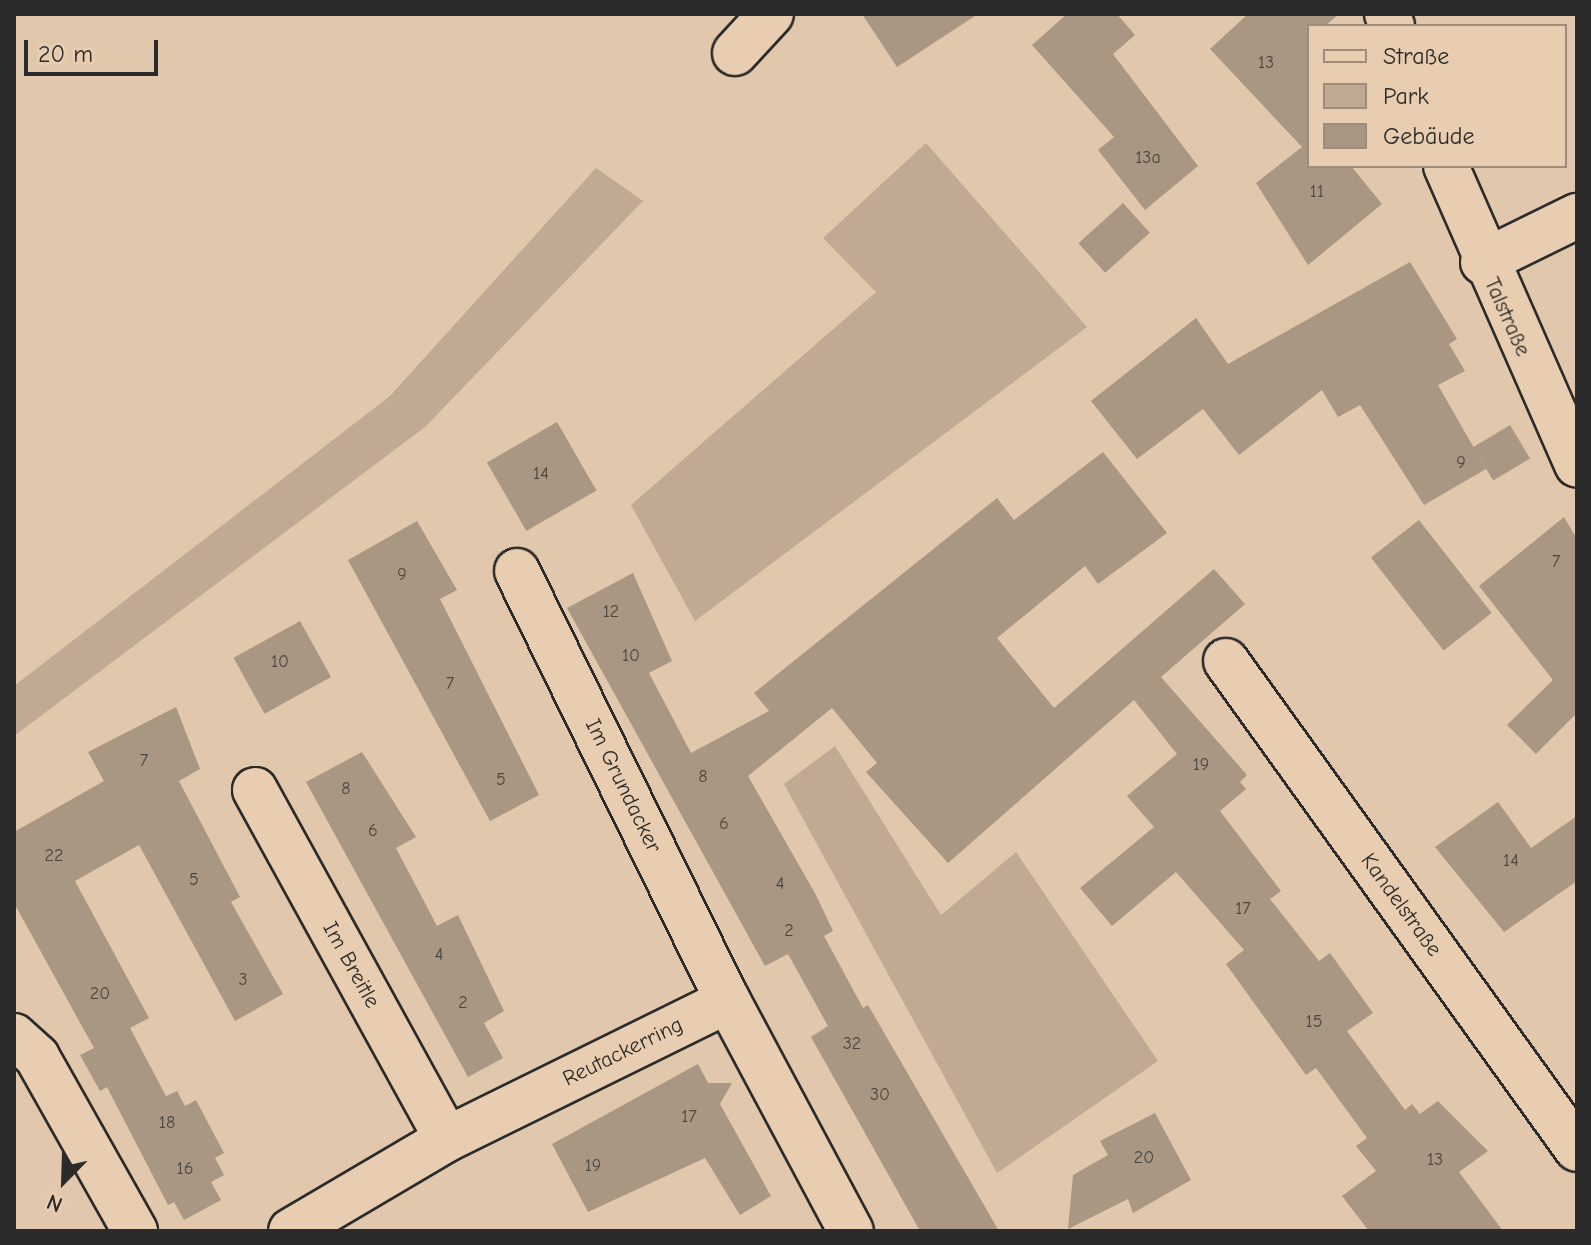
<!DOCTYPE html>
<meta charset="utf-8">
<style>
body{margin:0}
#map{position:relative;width:1591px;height:1245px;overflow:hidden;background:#e1c7ab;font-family:"Comic Neue",sans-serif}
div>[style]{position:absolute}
.green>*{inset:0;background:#c0aa93}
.building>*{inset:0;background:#a99783;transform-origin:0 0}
.roads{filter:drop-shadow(2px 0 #2b2b2b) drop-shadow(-2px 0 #2b2b2b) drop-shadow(0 2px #2b2b2b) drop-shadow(0 -2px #2b2b2b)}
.street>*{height:44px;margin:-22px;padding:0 22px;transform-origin:22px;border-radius:22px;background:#e9cdb0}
span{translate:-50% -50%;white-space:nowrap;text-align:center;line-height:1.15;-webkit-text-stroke:6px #e9cdb0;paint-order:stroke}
.number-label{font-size:18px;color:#4a4641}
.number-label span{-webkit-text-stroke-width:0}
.street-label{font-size:22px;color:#2b2b2b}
.frame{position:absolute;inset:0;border:16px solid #2b2b2b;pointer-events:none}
.legend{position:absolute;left:1307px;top:24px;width:260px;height:144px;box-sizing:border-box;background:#e9cdb0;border:2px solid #9d8c7b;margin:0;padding:10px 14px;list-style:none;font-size:24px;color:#2b2b2b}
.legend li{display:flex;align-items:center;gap:16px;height:40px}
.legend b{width:40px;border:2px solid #9d8c7b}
.north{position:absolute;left:24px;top:1141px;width:80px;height:80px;-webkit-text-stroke:6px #e9cdb0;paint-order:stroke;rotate:203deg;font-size:22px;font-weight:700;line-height:32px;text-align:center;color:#2b2b2b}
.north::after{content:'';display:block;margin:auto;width:28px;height:36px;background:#2b2b2b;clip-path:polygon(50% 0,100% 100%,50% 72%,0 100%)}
.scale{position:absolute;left:24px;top:40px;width:134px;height:36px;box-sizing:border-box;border:4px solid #2b2b2b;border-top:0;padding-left:10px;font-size:24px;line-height:28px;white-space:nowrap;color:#2b2b2b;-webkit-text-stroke:6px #e9cdb0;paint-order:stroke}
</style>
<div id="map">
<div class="green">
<div style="clip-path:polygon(926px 143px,1087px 327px,695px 621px,631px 505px,876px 292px,823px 238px)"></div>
<div style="clip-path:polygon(596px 168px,643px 201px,425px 427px,14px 736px,14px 686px,390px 396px)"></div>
<div style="clip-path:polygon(835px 746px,941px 915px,1016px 852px,1158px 1061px,997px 1173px,784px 784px)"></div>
</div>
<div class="building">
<div style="clip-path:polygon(862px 14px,978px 14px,897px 67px)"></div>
<div style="clip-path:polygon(1067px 14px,1117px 14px,1135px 35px,1113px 54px,1198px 166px,1145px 210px,1098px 150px,1114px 137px,1032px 45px)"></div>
<div style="clip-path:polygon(1248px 14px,1339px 14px,1325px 26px,1309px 26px,1309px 166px,1351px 166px,1382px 204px,1308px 265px,1256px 183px,1302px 147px,1210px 49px)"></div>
<div style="left:1123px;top:203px;width:40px;height:60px;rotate:48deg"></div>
<div style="clip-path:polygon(1410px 262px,1457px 339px,1449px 344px,1465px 371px,1438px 385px,1486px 469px,1424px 505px,1360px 405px,1338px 417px,1322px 390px,1239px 455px,1203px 409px,1137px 459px,1091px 401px,1196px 318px,1228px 364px)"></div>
<div style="left:557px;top:422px;width:79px;height:81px;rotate:60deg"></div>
<div style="left:1510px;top:425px;width:39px;height:43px;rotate:59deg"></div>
<div style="clip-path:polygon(1103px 452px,1167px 533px,1098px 584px,1085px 566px,997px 638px,1054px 708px,1214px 569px,1245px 604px,1161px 677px,1247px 775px,1240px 782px,1246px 789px,1220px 811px,1281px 891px,1270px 899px,1319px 961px,1330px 953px,1373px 1013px,1347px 1031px,1405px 1110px,1412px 1104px,1420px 1114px,1438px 1101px,1488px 1151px,1459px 1172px,1503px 1231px,1369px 1231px,1342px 1196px,1376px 1171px,1356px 1146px,1367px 1138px,1316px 1068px,1306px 1075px,1226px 964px,1244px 950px,1176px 872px,1112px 926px,1080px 888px,1154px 827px,1127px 796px,1177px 754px,1134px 700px,948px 863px,866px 772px,877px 763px,832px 708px,748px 776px,816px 895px,833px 931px,824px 936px,863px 1008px,868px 1005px,999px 1231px,920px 1231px,811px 1037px,828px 1026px,788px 954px,765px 966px,567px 608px,633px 573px,672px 661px,649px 673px,691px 753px,769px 711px,754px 693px,997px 498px,1014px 520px)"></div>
<div style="clip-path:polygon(1564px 517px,1577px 539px,1577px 713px,1536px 754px,1507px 725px,1553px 680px,1479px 586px)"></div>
<div style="left:1419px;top:520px;width:118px;height:61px;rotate:52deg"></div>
<div style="clip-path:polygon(417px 521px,457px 590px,440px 599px,539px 795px,490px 821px,348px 560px)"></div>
<div style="left:300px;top:621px;width:64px;height:76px;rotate:61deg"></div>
<div style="clip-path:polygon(176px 707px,200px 769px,179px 781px,240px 897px,231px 902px,283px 994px,235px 1021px,139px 845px,75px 881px,149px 1018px,130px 1028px,166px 1096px,177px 1091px,185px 1106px,196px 1100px,224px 1153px,215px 1158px,224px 1175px,211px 1182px,221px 1200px,184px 1220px,174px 1202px,168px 1205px,107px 1087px,100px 1091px,80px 1055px,94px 1048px,14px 903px,14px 832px,104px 781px,88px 752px)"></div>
<div style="clip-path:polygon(362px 752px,416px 837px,396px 848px,437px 926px,458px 915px,504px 1011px,484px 1023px,503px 1058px,468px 1077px,306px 782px)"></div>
<div style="clip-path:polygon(1498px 802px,1531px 848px,1577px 816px,1577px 881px,1504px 932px,1435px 847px)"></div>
<div style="clip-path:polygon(698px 1064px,708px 1083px,732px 1083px,720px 1104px,771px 1196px,740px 1215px,705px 1158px,588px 1212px,552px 1144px)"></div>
<div style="clip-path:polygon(1155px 1113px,1191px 1180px,1133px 1213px,1128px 1199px,1068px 1229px,1073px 1175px,1108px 1155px,1100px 1141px)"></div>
</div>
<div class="roads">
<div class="street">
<div style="left:1387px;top:14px;width:13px;rotate:67deg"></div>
<div style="left:735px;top:53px;width:53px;rotate:-47.3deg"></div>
<div style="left:1446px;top:166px;width:326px;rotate:66.3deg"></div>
<div style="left:1483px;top:262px;width:105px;rotate:-26.1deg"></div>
<div style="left:517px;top:571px;width:479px;rotate:63.9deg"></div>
<div style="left:1226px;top:661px;width:601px;rotate:54.27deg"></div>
<div style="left:255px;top:790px;width:398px;rotate:61.2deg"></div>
<div style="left:14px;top:1036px;width:31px;rotate:42deg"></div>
<div style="left:37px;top:1057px;width:200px;rotate:60.6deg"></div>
<div style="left:291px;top:1231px;width:181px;rotate:-30.5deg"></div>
<div style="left:447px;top:1139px;width:313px;rotate:-26.2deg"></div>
<div style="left:728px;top:1001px;width:261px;rotate:61.9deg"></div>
</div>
</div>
<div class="number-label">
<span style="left:1266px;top:63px">13</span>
<span style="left:1148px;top:158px">13a</span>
<span style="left:1317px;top:192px">11</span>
<span style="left:1461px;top:463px">9</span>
<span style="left:541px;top:474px">14</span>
<span style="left:1556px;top:562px">7</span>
<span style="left:402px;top:575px">9</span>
<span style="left:611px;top:612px">12</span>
<span style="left:631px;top:656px">10</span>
<span style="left:280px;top:662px">10</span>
<span style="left:450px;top:684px">7</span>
<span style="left:144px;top:761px">7</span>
<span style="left:1201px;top:765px">19</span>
<span style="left:703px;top:777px">8</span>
<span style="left:501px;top:780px">5</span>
<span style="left:346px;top:789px">8</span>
<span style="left:724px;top:824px">6</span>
<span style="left:373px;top:831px">6</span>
<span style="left:54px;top:856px">22</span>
<span style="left:1511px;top:861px">14</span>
<span style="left:194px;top:880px">5</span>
<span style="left:780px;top:884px">4</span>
<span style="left:1243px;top:909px">17</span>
<span style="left:789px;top:931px">2</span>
<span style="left:439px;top:955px">4</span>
<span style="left:243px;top:980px">3</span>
<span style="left:100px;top:994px">20</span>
<span style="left:463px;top:1003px">2</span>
<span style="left:1314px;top:1022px">15</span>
<span style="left:852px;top:1044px">32</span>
<span style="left:880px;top:1095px">30</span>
<span style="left:689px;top:1117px">17</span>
<span style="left:167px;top:1123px">18</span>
<span style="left:1144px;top:1158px">20</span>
<span style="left:1435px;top:1160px">13</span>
<span style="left:593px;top:1166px">19</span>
<span style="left:185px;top:1169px">16</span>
</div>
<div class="street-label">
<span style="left:1507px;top:317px;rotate:66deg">Talstraße</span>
<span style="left:623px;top:786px;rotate:64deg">Im Grundacker</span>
<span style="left:1401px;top:905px;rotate:54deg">Kandelstraße</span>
<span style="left:351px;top:965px;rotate:61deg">Im Breitle</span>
<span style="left:623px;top:1052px;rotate:-26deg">Reutackerring</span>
</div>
<div class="frame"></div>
<ul class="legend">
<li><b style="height:10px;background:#e9cdb0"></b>Straße</li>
<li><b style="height:22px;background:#c0aa93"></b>Park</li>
<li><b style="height:22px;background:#a99783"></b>Gebäude</li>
</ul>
<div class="north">N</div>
<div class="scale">20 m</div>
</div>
